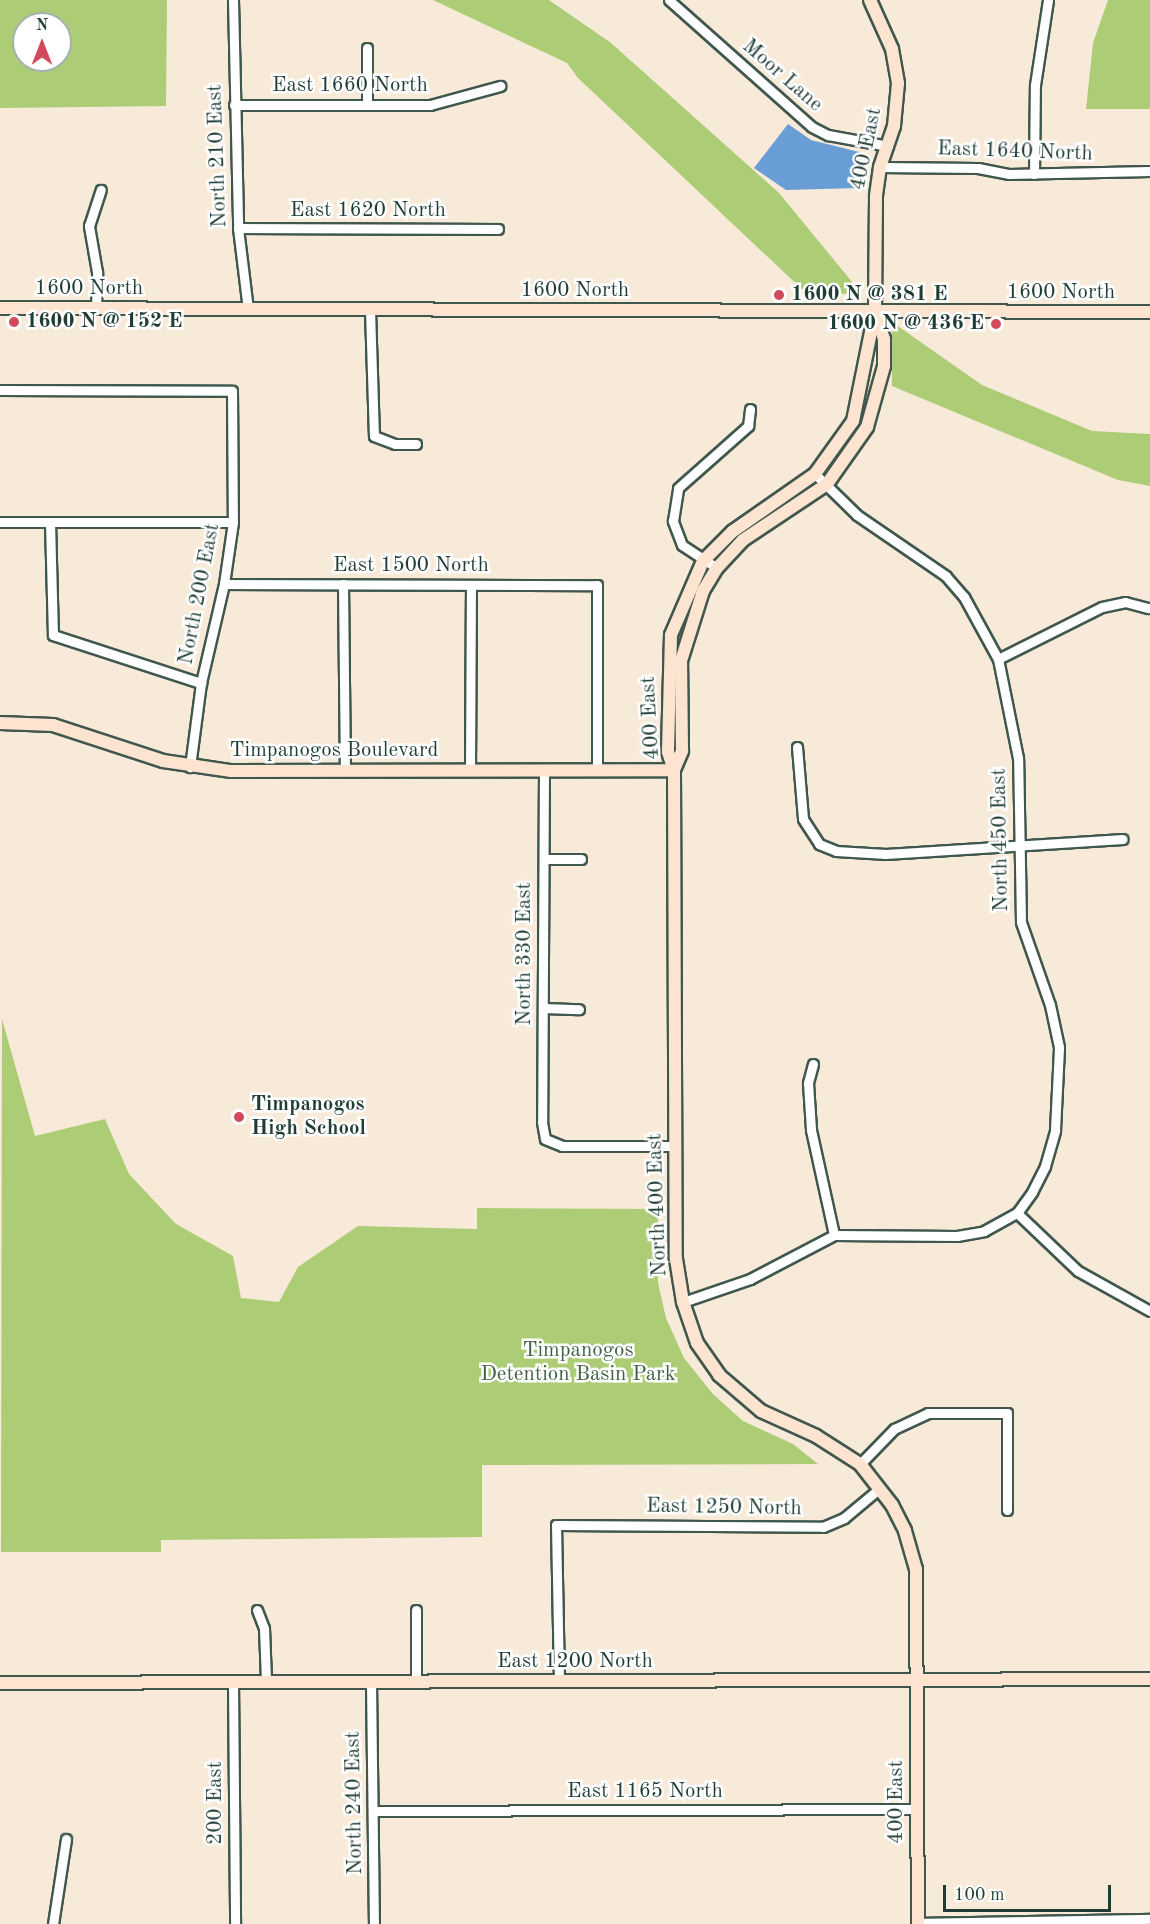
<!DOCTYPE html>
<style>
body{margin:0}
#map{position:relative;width:1150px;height:1924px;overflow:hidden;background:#f8ead8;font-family:"Old Standard TT",serif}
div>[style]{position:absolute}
.green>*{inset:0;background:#accd75}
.water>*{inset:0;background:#689dd5}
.roads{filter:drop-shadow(2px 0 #40574d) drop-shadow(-2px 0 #40574d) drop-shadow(0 2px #40574d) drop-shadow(0 -2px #40574d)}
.street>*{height:9px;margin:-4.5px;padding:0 4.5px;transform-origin:4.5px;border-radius:4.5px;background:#fff}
.secondary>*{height:12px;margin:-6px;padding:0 6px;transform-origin:6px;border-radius:6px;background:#fde4d1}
.dots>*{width:16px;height:16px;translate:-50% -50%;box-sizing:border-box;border:3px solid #fff;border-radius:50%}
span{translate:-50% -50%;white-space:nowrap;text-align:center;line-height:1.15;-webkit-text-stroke:5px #fff;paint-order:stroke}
.street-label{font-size:21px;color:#1f3d34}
.poi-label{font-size:21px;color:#1f3d34;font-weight:700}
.left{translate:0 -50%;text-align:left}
.right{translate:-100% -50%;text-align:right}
.park-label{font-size:21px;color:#426144}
.north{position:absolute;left:12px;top:12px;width:60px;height:60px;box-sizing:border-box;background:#fff;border:2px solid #a5b1ae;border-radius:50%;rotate:0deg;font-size:16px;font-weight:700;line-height:24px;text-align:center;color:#1f3d34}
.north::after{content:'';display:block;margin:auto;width:21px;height:27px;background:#d1495b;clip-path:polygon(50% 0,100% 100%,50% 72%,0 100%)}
.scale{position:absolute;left:943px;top:1885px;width:168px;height:27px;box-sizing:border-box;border:3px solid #1f3d34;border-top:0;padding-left:8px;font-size:18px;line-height:21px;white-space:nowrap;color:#1f3d34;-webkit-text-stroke:4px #fff;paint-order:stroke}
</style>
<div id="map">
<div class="green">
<div style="clip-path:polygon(evenodd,0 0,167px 0,166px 106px,0 108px,0 0,24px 24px,60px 24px,60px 60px,24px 60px,24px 24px)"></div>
<div style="clip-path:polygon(433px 0,549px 0,611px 43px,779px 193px,853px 283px,860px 284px,859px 289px,853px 294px,806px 293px,578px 78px,567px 63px)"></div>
<div style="clip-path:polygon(1108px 0,1150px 0,1150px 109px,1086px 109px,1093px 43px)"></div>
<div style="clip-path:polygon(892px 322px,982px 385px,1092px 431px,1150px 434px,1150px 486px,1118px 480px,892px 386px)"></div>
<div style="clip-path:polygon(2px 1019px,35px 1136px,105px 1119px,129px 1174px,176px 1224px,233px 1256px,241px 1298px,279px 1302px,298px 1267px,358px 1226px,477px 1229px,477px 1208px,658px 1209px,658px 1283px,666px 1318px,684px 1358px,713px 1394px,743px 1421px,793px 1444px,818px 1464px,482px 1465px,482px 1537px,161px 1540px,161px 1552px,1px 1552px)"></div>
</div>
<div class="water">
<div style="clip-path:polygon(788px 124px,811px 140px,863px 153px,856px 172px,858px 188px,786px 190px,754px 168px)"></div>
</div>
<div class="roads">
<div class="street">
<div style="left:233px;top:0;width:228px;rotate:88.7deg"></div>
<div style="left:238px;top:228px;width:82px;rotate:83deg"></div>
<div style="left:669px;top:0;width:191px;rotate:41.6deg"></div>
<div style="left:812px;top:127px;width:18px;rotate:27deg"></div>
<div style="left:828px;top:135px;width:61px;rotate:10.4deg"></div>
<div style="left:367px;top:48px;width:56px;rotate:90deg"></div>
<div style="left:234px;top:105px;width:196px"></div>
<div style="left:430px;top:105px;width:73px;rotate:-15.2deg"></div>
<div style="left:880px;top:167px;width:98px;rotate:0.6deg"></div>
<div style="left:978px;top:168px;width:32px;rotate:11deg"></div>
<div style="left:1009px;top:174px;width:141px;rotate:-1.2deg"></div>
<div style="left:1034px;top:174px;width:89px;rotate:-89.4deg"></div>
<div style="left:1035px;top:85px;width:86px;rotate:-81.3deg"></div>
<div style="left:238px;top:228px;width:260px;rotate:0.2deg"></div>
<div style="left:96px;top:308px;width:36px;rotate:-88deg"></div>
<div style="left:97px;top:272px;width:47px;rotate:-99.9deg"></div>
<div style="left:89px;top:226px;width:38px;rotate:-72deg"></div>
<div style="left:370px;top:310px;width:126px;rotate:88.2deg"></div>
<div style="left:374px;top:436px;width:22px;rotate:21deg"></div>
<div style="left:395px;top:444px;width:21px"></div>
<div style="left:0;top:390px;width:232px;rotate:0.2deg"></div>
<div style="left:232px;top:391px;width:131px;rotate:89.6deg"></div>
<div style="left:233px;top:522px;width:63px;rotate:98.3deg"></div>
<div style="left:224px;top:584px;width:102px;rotate:103.1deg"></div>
<div style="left:201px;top:683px;width:85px;rotate:97.5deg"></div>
<div style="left:0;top:522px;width:233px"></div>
<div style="left:50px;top:522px;width:113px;rotate:88.5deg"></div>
<div style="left:53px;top:635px;width:156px;rotate:18deg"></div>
<div style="left:717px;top:568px;width:42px;rotate:-146.7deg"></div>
<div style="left:682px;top:545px;width:26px;rotate:-111deg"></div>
<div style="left:673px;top:521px;width:33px;rotate:-81deg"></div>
<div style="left:678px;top:488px;width:94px;rotate:-41.5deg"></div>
<div style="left:748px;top:426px;width:17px;rotate:-83deg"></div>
<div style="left:224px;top:584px;width:373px;rotate:0.2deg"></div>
<div style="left:597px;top:585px;width:185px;rotate:90deg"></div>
<div style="left:343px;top:584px;width:187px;rotate:89.4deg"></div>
<div style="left:998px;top:659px;width:116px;rotate:-26.6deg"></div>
<div style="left:1102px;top:607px;width:24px;rotate:-12deg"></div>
<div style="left:1125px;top:602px;width:24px;rotate:15deg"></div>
<div style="left:797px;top:747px;width:72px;rotate:85.2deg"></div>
<div style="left:803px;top:819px;width:30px;rotate:57deg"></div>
<div style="left:819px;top:844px;width:18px;rotate:22deg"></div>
<div style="left:836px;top:851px;width:50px;rotate:3.4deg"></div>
<div style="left:886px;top:854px;width:237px;rotate:-3.6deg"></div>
<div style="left:544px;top:770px;width:352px;rotate:90.3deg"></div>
<div style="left:542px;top:1122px;width:17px;rotate:80deg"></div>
<div style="left:545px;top:1139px;width:18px;rotate:22deg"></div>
<div style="left:562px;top:1146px;width:114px"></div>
<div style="left:470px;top:771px;width:186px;rotate:-89.7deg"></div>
<div style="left:544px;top:859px;width:37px"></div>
<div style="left:543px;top:1008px;width:36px;rotate:2deg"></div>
<div style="left:813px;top:1064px;width:20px;rotate:105deg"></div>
<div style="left:808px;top:1083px;width:47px;rotate:86.3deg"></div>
<div style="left:811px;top:1130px;width:107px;rotate:77.6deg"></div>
<div style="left:1017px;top:1213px;width:84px;rotate:43.6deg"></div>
<div style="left:1078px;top:1271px;width:82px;rotate:29.1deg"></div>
<div style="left:683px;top:1302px;width:71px;rotate:-18.9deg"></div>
<div style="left:750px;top:1279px;width:95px;rotate:-27.6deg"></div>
<div style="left:834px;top:1235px;width:123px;rotate:0.5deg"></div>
<div style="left:957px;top:1236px;width:27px;rotate:-10deg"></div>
<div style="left:984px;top:1231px;width:38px;rotate:-29deg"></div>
<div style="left:1017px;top:1213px;width:26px;rotate:-54deg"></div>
<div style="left:1032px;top:1192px;width:29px;rotate:-63deg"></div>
<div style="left:1045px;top:1166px;width:37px;rotate:-74deg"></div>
<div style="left:1055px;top:1130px;width:83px;rotate:-87.2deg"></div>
<div style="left:1059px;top:1047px;width:43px;rotate:-102.1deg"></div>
<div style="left:1050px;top:1005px;width:88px;rotate:-109.3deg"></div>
<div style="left:1021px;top:922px;width:164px;rotate:-91deg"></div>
<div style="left:1018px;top:758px;width:101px;rotate:-101.4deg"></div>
<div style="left:998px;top:659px;width:71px;rotate:-118.7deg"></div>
<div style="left:964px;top:597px;width:28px;rotate:-131deg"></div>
<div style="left:946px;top:576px;width:108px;rotate:-145.6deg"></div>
<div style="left:857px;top:515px;width:59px;rotate:-135.7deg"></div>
<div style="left:860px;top:1464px;width:49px;rotate:-45.8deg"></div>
<div style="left:894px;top:1429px;width:38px;rotate:-25deg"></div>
<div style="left:928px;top:1413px;width:79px"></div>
<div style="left:1007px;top:1413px;width:97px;rotate:90deg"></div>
<div style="left:257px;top:1610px;width:19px;rotate:69deg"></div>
<div style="left:264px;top:1628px;width:53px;rotate:87.8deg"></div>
<div style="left:559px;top:1681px;width:156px;rotate:-91.1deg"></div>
<div style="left:556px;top:1525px;width:267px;rotate:0.4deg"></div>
<div style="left:823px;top:1527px;width:23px;rotate:-23deg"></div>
<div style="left:844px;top:1518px;width:47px;rotate:-39.8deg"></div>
<div style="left:233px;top:1682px;width:242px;rotate:89.5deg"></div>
<div style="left:371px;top:1682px;width:242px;rotate:89.3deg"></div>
<div style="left:416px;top:1682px;width:72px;rotate:-90deg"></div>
<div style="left:374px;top:1811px;width:542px;rotate:-0.21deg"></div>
<div style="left:918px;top:1923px;width:232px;rotate:-1deg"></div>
<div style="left:53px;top:1924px;width:86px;rotate:-81.3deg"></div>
</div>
<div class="secondary">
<div style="left:870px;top:0;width:54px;rotate:65.8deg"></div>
<div style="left:892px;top:49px;width:35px;rotate:80deg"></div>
<div style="left:898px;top:83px;width:43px;rotate:95.3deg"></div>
<div style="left:894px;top:126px;width:43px;rotate:108.9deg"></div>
<div style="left:880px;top:167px;width:30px;rotate:98deg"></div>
<div style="left:876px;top:197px;width:115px;rotate:90.5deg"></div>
<div style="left:875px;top:312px;width:111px;rotate:101.4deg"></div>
<div style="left:853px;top:421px;width:65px;rotate:125.6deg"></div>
<div style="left:815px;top:474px;width:101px;rotate:145.1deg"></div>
<div style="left:732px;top:532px;width:41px;rotate:135deg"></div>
<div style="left:703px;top:561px;width:81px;rotate:113.4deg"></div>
<div style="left:671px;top:635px;width:117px;rotate:91.5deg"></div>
<div style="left:668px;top:752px;width:19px;rotate:72deg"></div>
<div style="left:674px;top:770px;width:489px;rotate:89.8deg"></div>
<div style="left:676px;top:1259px;width:44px;rotate:80.8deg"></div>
<div style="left:683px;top:1302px;width:43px;rotate:71.1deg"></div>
<div style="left:697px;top:1343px;width:39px;rotate:55deg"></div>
<div style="left:719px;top:1375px;width:55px;rotate:40.6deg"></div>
<div style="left:761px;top:1411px;width:60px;rotate:24.4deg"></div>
<div style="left:816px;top:1436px;width:52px;rotate:32.5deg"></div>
<div style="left:860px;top:1464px;width:52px;rotate:52deg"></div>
<div style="left:892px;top:1505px;width:29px;rotate:63deg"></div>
<div style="left:905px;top:1531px;width:40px;rotate:74deg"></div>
<div style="left:916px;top:1569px;width:355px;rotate:89.7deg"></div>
<div style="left:0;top:308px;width:1150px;rotate:0.2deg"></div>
<div style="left:0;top:723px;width:53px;rotate:2.2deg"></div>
<div style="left:53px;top:725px;width:116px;rotate:18.1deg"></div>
<div style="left:163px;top:761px;width:69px;rotate:8.4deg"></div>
<div style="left:231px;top:771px;width:443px;rotate:-0.1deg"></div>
<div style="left:674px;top:770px;width:21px;rotate:-67deg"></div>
<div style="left:682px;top:751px;width:90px;rotate:-90.6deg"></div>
<div style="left:681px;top:661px;width:73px;rotate:-72.6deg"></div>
<div style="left:703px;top:591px;width:27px;rotate:-59deg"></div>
<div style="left:717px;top:568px;width:38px;rotate:-47deg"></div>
<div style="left:743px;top:540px;width:101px;rotate:-33.7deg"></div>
<div style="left:827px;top:484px;width:70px;rotate:-54.9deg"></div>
<div style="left:867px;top:427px;width:63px;rotate:-74.4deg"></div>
<div style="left:884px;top:366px;width:27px;rotate:-90deg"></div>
<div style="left:884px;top:339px;width:28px;rotate:-108deg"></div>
<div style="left:0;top:1683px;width:1150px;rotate:-0.2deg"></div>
</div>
</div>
<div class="dots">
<div style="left:779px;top:295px;background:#d1495b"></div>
<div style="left:14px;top:322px;background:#d1495b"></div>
<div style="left:996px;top:324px;background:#d1495b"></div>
<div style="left:239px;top:1117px;background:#d1495b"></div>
</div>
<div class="street-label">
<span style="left:782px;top:76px;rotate:41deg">Moor Lane</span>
<span style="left:350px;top:86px">East 1660 North</span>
<span style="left:867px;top:149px;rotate:-78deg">400 East</span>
<span style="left:1015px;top:152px;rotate:2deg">East 1640 North</span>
<span style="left:218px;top:156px;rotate:-92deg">North 210 East</span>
<span style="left:368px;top:211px">East 1620 North</span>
<span style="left:89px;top:289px">1600 North</span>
<span style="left:575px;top:291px">1600 North</span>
<span style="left:1061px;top:293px">1600 North</span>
<span style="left:411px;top:566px">East 1500 North</span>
<span style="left:200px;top:594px;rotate:-79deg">North 200 East</span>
<span style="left:651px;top:718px;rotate:-93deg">400 East</span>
<span style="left:334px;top:751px">Timpanogos Boulevard</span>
<span style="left:1001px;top:840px;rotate:-91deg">North 450 East</span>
<span style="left:525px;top:954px;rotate:-90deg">North 330 East</span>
<span style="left:658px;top:1205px;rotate:-92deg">North 400 East</span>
<span style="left:724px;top:1508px;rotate:1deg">East 1250 North</span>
<span style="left:575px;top:1662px">East 1200 North</span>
<span style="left:645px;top:1792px">East 1165 North</span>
<span style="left:897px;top:1802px;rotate:-90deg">400 East</span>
<span style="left:216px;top:1803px;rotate:-90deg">200 East</span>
<span style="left:355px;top:1803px;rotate:-91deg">North 240 East</span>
</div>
<div class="poi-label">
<span class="left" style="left:791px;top:295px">1600 N @ 381 E</span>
<span class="left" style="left:26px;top:322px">1600 N @ 152 E</span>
<span class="right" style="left:984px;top:324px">1600 N @ 436 E</span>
<span class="left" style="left:251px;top:1117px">Timpanogos<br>High School</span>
</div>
<div class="park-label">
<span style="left:578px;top:1363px">Timpanogos<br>Detention Basin Park</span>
</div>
<div class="north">N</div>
<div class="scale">100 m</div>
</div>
